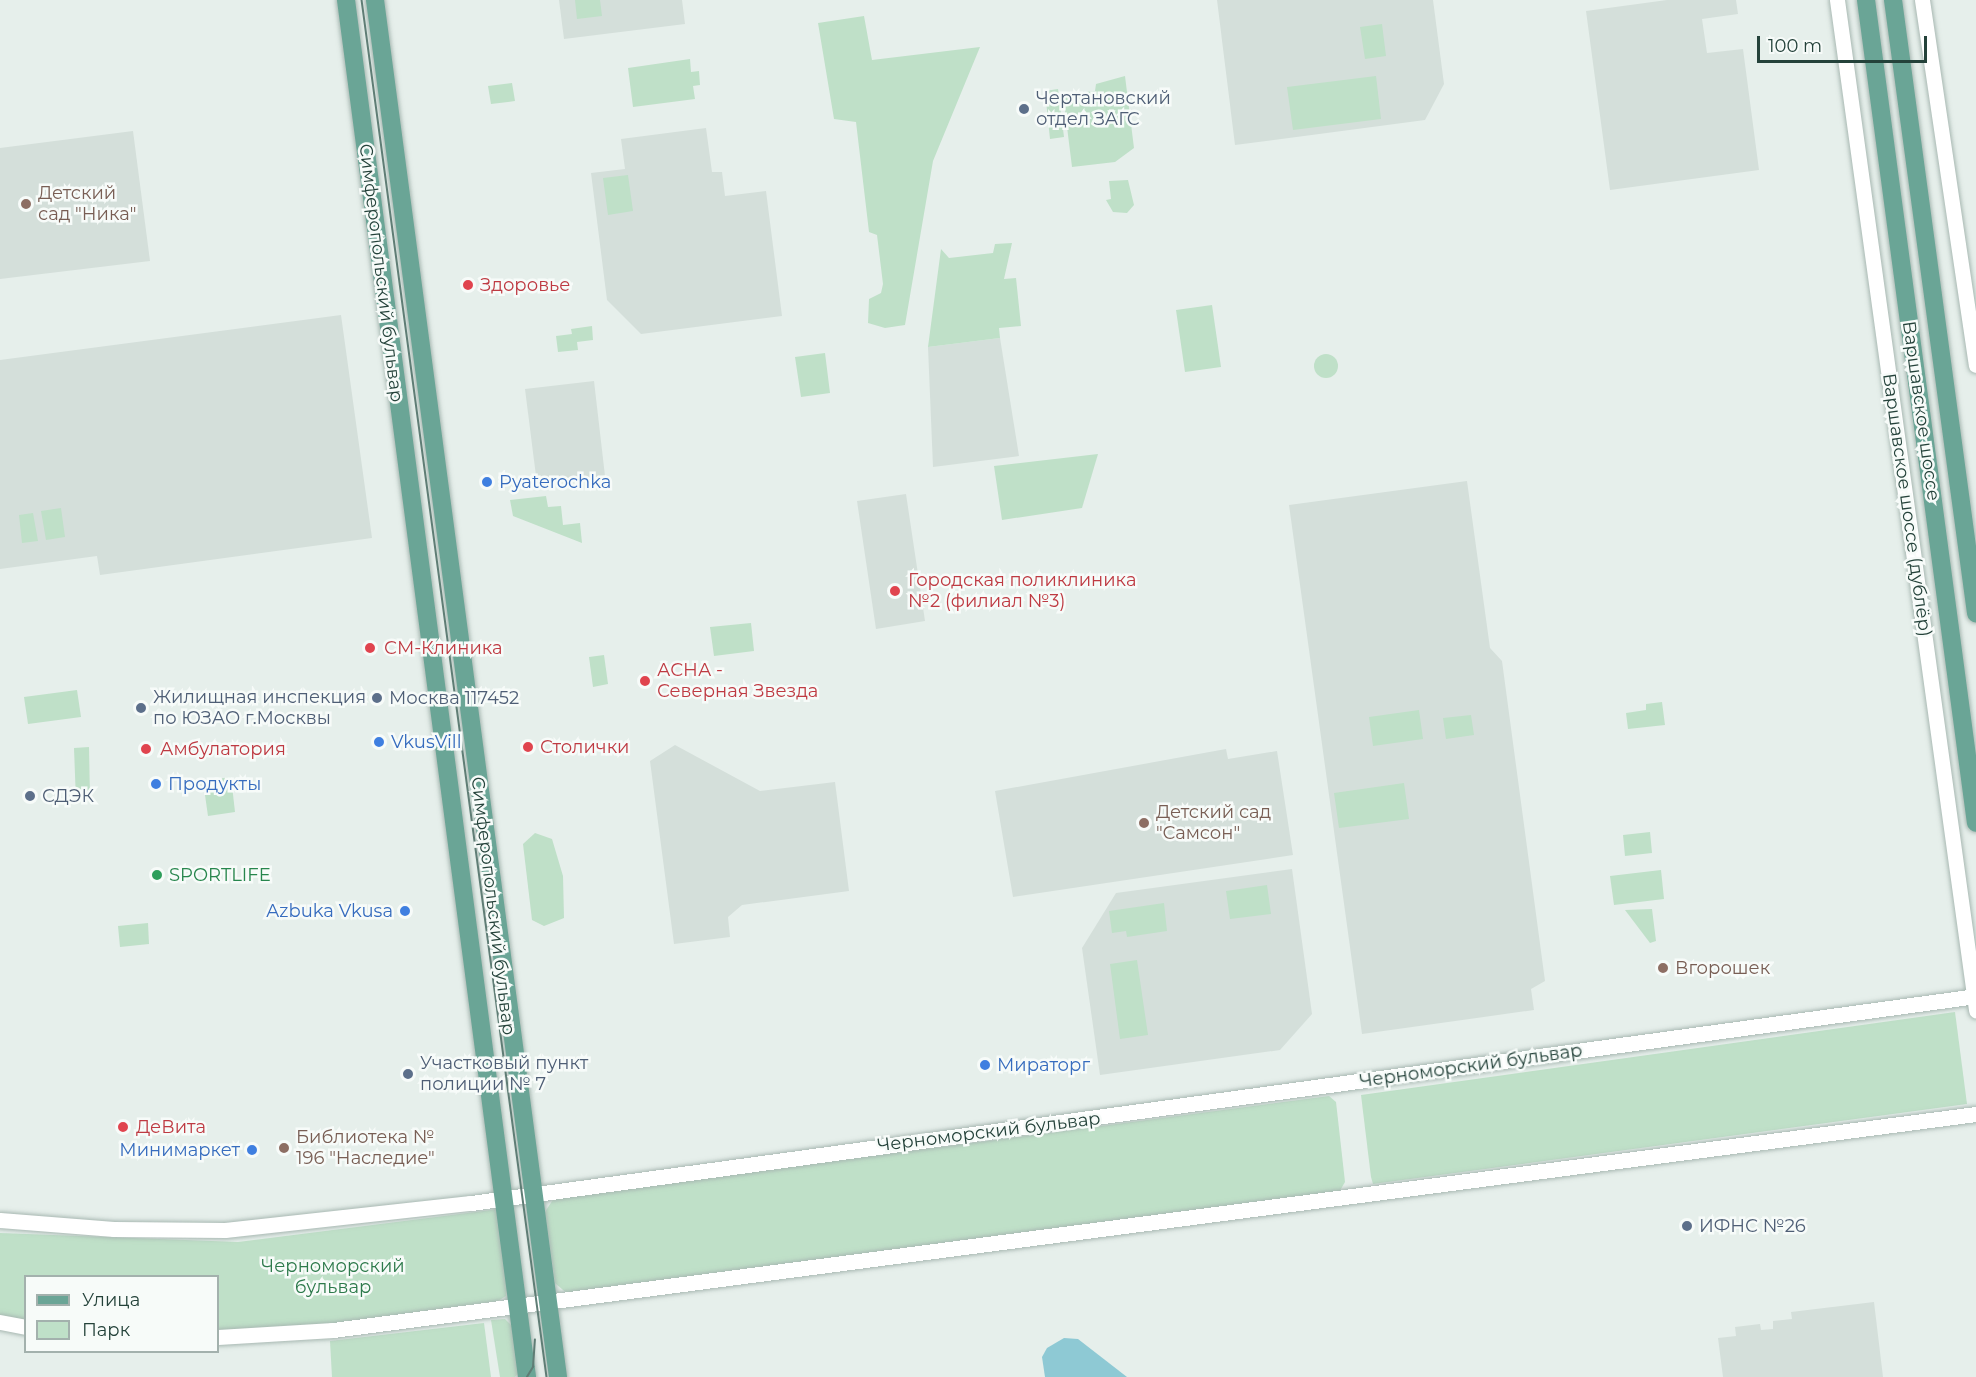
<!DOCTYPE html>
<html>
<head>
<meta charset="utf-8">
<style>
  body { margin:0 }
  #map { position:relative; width:1976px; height:1377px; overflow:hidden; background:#e6efeb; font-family:Montserrat,sans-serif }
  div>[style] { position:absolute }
  .built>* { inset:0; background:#d4dfda }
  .green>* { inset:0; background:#bfe0c8 }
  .round { border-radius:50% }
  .water>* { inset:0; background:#8ec9d4 }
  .roads { filter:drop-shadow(0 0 2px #a8b8b2) drop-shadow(0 0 2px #a8b8b2) }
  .minor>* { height:15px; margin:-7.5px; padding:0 7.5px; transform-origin:7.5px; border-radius:7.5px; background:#fff }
  .major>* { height:18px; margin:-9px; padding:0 9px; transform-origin:9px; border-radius:9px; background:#6aa596 }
  .tram>* { height:1.5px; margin:-0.75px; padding:0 0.75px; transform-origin:0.75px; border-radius:0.75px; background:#5f7d75 }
  .dots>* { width:16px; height:16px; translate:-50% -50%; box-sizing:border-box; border:3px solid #f7fbf9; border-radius:50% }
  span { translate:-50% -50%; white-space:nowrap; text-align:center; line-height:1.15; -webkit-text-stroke:5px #f7fbf9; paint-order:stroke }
  .service-label { font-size:18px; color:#4e5e75 }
  .left { translate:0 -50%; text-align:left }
  .education-label { font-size:18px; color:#785e54 }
  .street-label { font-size:18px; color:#24423a }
  .health-label { font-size:18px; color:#be3a42 }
  .shop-label { font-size:18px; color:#366cbe }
  .right { translate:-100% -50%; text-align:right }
  .leisure-label { font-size:18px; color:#27864d }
  .park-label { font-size:18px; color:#2d7a4b }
  .legend { position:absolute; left:24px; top:1275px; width:195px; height:78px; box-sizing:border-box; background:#f7fbf9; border:2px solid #a3b1ad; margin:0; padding:8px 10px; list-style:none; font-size:18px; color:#24423a }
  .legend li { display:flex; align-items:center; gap:12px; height:30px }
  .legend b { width:30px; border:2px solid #a3b1ad }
  .scale { position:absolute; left:1757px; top:36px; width:170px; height:27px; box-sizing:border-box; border:3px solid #24423a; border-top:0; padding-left:8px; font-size:18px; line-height:21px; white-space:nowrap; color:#24423a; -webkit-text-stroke:4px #f7fbf9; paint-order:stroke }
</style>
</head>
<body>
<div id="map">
  <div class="built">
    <i style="clip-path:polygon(559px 0,682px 0,685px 24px,564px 39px)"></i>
    <i style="clip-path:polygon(1217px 0,1433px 0,1444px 84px,1425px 120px,1235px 145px)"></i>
    <i style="clip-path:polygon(1667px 0,1736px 0,1738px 14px,1702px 19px,1707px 53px,1743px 49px,1759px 170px,1610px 190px,1586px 11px)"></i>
    <i style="clip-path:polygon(706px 128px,712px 172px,722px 172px,725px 196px,766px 191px,782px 316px,641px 334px,607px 300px,591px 173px,625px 169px,621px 139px)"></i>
    <i style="clip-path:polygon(133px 131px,150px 261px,0 279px,0 148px)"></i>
    <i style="clip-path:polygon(341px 315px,372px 538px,100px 575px,97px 556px,0 569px,0 360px)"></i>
    <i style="clip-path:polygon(1000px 338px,1019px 456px,933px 467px,928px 347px)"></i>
    <i style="clip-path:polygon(594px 381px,605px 476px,537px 484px,525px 389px)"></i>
    <i style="clip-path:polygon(1467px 481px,1490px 648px,1502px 661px,1545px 981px,1531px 989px,1534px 1010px,1362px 1034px,1289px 505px)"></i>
    <i style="clip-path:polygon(906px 494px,925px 621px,876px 629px,857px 501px)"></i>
    <i style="clip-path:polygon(675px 745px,760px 791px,835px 782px,849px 891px,742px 905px,728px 917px,730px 937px,674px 944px,650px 761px)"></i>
    <i style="clip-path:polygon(1226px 749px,1228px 759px,1277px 751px,1293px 855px,1013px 897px,995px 791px)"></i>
    <i style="clip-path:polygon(1292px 869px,1312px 1014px,1280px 1050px,1100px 1075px,1082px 948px,1116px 893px)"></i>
    <i style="clip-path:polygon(1874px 1302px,1883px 1377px,1723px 1377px,1718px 1338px,1736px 1336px,1735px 1327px,1760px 1324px,1761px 1330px,1773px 1329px,1773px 1321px,1792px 1319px,1791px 1312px)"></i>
  </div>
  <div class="green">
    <i style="clip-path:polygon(575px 0,600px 0,602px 16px,577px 19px)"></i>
    <i style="clip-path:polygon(864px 16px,872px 60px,980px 47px,933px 161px,905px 325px,885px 328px,868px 323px,869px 299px,881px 293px,883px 284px,877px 235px,869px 232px,856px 122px,834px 119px,818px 23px)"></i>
    <i style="clip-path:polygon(1382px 24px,1386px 56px,1365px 59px,1360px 27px)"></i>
    <i style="clip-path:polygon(690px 59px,691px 72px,699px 71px,700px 85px,693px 86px,695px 99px,633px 107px,628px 68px)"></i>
    <i style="clip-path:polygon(1125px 76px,1134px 148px,1115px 162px,1072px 167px,1063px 95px,1095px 91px,1096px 84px)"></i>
    <i style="clip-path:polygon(1376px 76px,1381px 119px,1293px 130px,1287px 87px)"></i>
    <i style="clip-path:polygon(512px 83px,515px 101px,491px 104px,488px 86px)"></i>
    <i style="clip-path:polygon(1058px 89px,1064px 137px,1050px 139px,1045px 91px)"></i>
    <i style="clip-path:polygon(628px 175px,633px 211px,608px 215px,603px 178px)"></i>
    <i style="clip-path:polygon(1128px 180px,1134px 205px,1127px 213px,1113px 212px,1106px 200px,1111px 199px,1109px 181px)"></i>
    <i style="clip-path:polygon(1012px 243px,1004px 279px,1016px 278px,1021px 326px,999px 328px,1000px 338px,928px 347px,941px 249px,949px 258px,993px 253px,995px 244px)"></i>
    <i style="clip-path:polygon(1212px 305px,1221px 367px,1185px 372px,1176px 310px)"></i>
    <i style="clip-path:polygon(592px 326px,593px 340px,577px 342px,578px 350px,558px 352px,556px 336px,572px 334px,571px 329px)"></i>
    <i style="clip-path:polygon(825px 353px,830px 393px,801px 397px,795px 357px)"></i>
    <i class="round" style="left:1314px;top:354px;width:24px;height:24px"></i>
    <i style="clip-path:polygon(1098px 454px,1082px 508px,1002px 520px,994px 466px)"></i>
    <i style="clip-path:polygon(546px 496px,548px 507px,561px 506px,563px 525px,580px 523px,582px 543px,513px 516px,510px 500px)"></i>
    <i style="clip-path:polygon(61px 508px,65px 537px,46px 540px,41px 511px)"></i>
    <i style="clip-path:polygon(33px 513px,38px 541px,22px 543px,19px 515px)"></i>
    <i style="clip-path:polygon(751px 623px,754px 651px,714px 656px,710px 627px)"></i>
    <i style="clip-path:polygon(604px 655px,608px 684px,593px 687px,589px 657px)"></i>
    <i style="clip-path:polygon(77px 690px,81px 717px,28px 724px,24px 697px)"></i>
    <i style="clip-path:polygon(1662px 702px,1665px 725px,1628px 729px,1626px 713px,1646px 710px,1646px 704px)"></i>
    <i style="clip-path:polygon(1419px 710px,1423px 739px,1373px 746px,1369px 717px)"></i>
    <i style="clip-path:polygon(1471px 715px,1474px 735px,1446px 739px,1443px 718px)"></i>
    <i style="clip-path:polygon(89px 747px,90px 798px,76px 801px,74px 748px)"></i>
    <i style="clip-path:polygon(231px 777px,235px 812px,208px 816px,203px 781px)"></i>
    <i style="clip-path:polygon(1404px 783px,1409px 819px,1339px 828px,1334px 793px)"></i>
    <i style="clip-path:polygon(1650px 832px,1652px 853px,1625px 856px,1623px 835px)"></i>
    <i style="clip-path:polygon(535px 833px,552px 839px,563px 876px,564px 918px,544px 926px,532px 920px,523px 844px)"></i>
    <i style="clip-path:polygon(1661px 870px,1664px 899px,1614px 905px,1610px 876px)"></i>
    <i style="clip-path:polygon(1267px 885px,1271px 914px,1230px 919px,1226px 891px)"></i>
    <i style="clip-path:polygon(1164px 903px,1167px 931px,1127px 937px,1126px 931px,1112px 933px,1109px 911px)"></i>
    <i style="clip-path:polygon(1652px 909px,1656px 941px,1650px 943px,1625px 910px)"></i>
    <i style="clip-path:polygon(148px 923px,149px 944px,120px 947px,118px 926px)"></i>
    <i style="clip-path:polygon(1137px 960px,1148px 1035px,1120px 1039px,1110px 964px)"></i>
    <i style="clip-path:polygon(1955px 1012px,1967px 1104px,1373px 1184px,1371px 1177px,1361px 1095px)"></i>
    <i style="clip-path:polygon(1329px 1096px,1336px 1102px,1345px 1182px,1338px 1194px,570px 1296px,555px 1283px,545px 1212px,554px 1198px)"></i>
    <i style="clip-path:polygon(499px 1209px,508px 1284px,506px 1296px,498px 1301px,332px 1324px,218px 1331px,218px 1276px,26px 1276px,25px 1321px,0 1316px,0 1233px,238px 1242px)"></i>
    <i style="clip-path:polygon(505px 1319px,513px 1327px,519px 1372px,515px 1377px,500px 1377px,491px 1320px)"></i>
    <i style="clip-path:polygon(484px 1323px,491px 1377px,332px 1377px,330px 1341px)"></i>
  </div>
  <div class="water">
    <i style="clip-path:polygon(1064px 1338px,1078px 1339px,1127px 1377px,1045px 1377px,1042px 1357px,1047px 1348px)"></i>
  </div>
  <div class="roads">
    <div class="minor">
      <i style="left:1837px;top:0;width:1020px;rotate:82.16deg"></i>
      <i style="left:1922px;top:0;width:369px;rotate:81.6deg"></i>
      <i style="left:0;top:1220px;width:114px;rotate:4.5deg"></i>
      <i style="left:114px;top:1229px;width:111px;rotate:0.5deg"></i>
      <i style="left:225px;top:1230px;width:247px;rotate:-6.3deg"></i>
      <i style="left:471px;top:1203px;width:1519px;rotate:-7.83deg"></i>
      <i style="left:0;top:1322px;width:26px;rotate:11deg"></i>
      <i style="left:218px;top:1337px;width:115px;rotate:-3.5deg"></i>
      <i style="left:333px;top:1330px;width:1657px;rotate:-7.49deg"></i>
    </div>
    <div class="major">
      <i style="left:346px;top:0;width:1389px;rotate:82.51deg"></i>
      <i style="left:375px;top:0;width:1389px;rotate:82.43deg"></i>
      <i style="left:1866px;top:0;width:830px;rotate:82.39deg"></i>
      <i style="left:1893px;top:0;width:619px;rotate:82.29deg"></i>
    </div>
  </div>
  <div class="tram">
    <i style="left:362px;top:0;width:1389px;rotate:82.35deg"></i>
    <i style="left:527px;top:1377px;width:12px;rotate:-59deg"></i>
    <i style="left:533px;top:1367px;width:27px;rotate:-86deg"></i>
  </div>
  <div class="dots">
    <i style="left:1024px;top:109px;background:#5c6f8a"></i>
    <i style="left:26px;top:204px;background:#8d6e63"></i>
    <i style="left:468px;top:285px;background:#e0444e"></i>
    <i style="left:487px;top:482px;background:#3f7fe0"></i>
    <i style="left:895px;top:591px;background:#e0444e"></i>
    <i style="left:370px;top:648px;background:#e0444e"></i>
    <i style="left:645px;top:681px;background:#e0444e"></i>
    <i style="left:377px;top:698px;background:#5c6f8a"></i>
    <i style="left:141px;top:708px;background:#5c6f8a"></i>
    <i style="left:379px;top:742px;background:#3f7fe0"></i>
    <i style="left:528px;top:747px;background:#e0444e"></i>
    <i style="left:146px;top:749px;background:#e0444e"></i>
    <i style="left:156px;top:784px;background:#3f7fe0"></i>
    <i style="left:30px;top:796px;background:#5c6f8a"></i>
    <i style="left:1144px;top:823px;background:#8d6e63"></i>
    <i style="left:157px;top:875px;background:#2e9e5b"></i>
    <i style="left:405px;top:911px;background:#3f7fe0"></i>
    <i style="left:1663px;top:968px;background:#8d6e63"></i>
    <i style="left:985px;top:1065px;background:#3f7fe0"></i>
    <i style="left:408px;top:1074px;background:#5c6f8a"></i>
    <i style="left:123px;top:1127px;background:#e0444e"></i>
    <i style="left:284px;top:1148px;background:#8d6e63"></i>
    <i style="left:252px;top:1150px;background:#3f7fe0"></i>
    <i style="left:1687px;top:1226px;background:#5c6f8a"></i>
  </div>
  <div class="service-label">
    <span class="left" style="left:1036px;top:109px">Чертановский<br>отдел ЗАГС</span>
    <span class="left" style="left:153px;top:708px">Жилищная инспекция<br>по ЮЗАО г.Москвы</span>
    <span class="left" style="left:389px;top:698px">Москва 117452</span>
    <span class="left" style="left:42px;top:796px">СДЭК</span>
    <span class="left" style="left:420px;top:1074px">Участковый пункт<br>полиции № 7</span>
    <span class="left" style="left:1699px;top:1226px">ИФНС №26</span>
  </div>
  <div class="education-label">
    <span class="left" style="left:38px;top:204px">Детский<br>сад "Ника"</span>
    <span class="left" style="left:1156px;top:823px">Детский сад<br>"Самсон"</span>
    <span class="left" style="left:1675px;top:968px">Вгорошек</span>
    <span class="left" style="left:296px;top:1148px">Библиотека №<br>196 "Наследие"</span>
  </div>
  <div class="street-label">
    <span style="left:381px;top:273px;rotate:83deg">Симферопольский бульвар</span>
    <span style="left:1921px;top:411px;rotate:82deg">Варшавское шоссе</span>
    <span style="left:1907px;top:505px;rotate:82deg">Варшавское шоссе (дублёр)</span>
    <span style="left:493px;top:906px;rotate:83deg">Симферопольский бульвар</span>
    <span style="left:1471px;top:1066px;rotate:-8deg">Черноморский бульвар</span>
    <span style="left:989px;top:1132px;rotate:-7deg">Черноморский бульвар</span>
  </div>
  <div class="health-label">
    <span class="left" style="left:480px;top:285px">Здоровье</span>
    <span class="left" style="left:908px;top:591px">Городская поликлиника<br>№2 (филиал №3)</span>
    <span class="left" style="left:384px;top:648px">СМ-Клиника</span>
    <span class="left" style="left:657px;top:681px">АСНА -<br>Северная Звезда</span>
    <span class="left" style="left:540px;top:747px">Столички</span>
    <span class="left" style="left:160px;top:749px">Амбулатория</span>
    <span class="left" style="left:136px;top:1127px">ДеВита</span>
  </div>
  <div class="shop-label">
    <span class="left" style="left:499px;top:482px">Pyaterochka</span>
    <span class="left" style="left:391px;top:742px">VkusVill</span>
    <span class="left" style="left:168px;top:784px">Продукты</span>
    <span class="right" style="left:393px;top:911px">Azbuka Vkusa</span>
    <span class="left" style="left:997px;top:1065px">Мираторг</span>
    <span class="right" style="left:240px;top:1150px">Минимаркет</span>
  </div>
  <div class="leisure-label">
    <span class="left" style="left:169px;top:875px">SPORTLIFE</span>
  </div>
  <div class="park-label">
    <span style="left:333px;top:1277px">Черноморский<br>бульвар</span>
  </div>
  <ul class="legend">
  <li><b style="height:8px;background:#6aa596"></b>Улица</li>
  <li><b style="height:16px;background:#bfe0c8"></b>Парк</li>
  </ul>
  <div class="scale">100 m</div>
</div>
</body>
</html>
